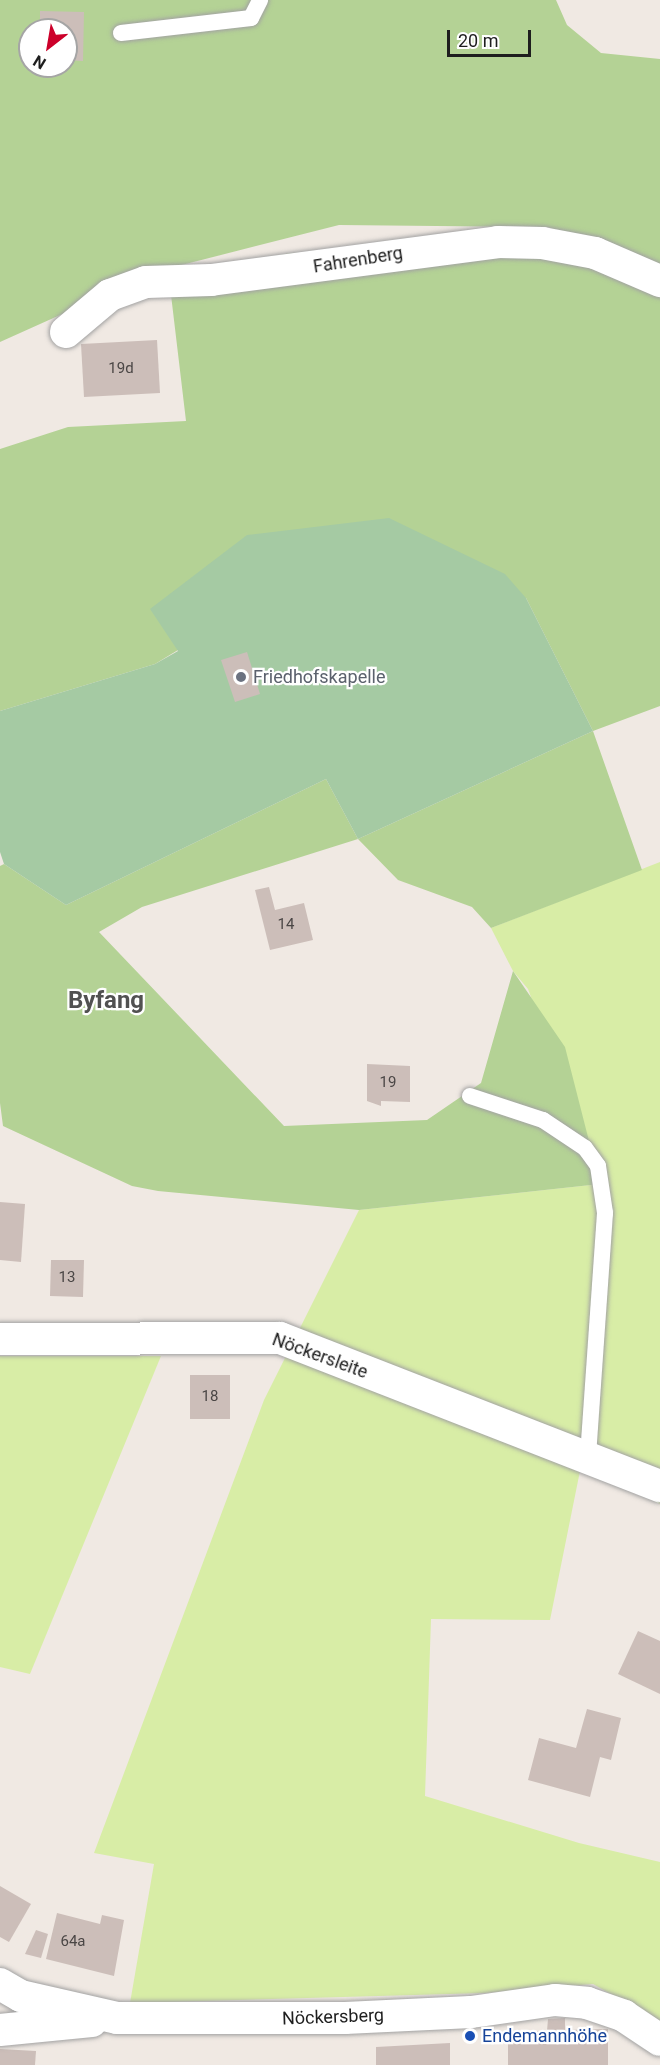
<!DOCTYPE html>
<html>
<head>
<meta charset="utf-8">
<style>
  body { margin:0 }
  #map { position:relative; width:660px; height:2065px; overflow:hidden; background:#f0e9e3; font-family:Roboto,sans-serif }
  div>[style] { position:absolute }
  .grass>* { inset:0; background:#d8eda6 }
  .forest>* { inset:0; background:#b4d295 }
  .cemetery>* { inset:0; background:#a5caa3 }
  .building>* { inset:0; background:#ccbeb9 }
  .roads { filter:drop-shadow(0 0 2px #a2a2a2) drop-shadow(0 0 2px #a2a2a2) }
  .service>* { height:16px; margin:-8px; padding:0 8px; transform-origin:8px; border-radius:8px; background:#fff }
  .minor>* { height:32px; margin:-16px; padding:0 16px; transform-origin:16px; border-radius:16px; background:#fff }
  .dots>* { width:16px; height:16px; translate:-50% -50%; box-sizing:border-box; border:3px solid #fff; border-radius:50% }
  span { translate:-50% -50%; white-space:nowrap; text-align:center; line-height:1.15; -webkit-text-stroke:4.5px #fff; paint-order:stroke }
  .number-label { font-size:15px; color:#4a4645 }
  .number-label span { -webkit-text-stroke-width:0 }
  .street-label { font-size:18px; color:#1e1e1e }
  .worship-label { font-size:18px; color:#5b616d }
  .left { translate:0 -50%; text-align:left }
  .transit-label { font-size:18px; color:#164399 }
  .district-label { font-size:24px; color:#515151; font-weight:700 }
  .north { position:absolute; left:18px; top:18px; width:60px; height:60px; box-sizing:border-box; background:#fff; border:2px solid #a5a5a5; border-radius:50%; rotate:211deg; font-size:16px; font-weight:700; line-height:24px; text-align:center; color:#1e1e1e }
  .north::after { content:''; display:block; margin:auto; width:21px; height:27px; background:#cc002a; clip-path:polygon(50% 0,100% 100%,50% 72%,0 100%) }
  .scale { position:absolute; left:447px; top:30px; width:84px; height:27px; box-sizing:border-box; border:3px solid #1e1e1e; border-top:0; padding-left:8px; font-size:18px; line-height:21px; white-space:nowrap; color:#1e1e1e; -webkit-text-stroke:4px #fff; paint-order:stroke }
</style>
</head>
<body>
<div id="map">
  <div class="grass">
    <i style="clip-path:polygon(660px 862px,660px 1504px,581px 1466px,550px 1620px,431px 1619px,425px 1796px,579px 1843px,660px 1862px,660px 2022px,593px 1984px,485px 1993px,130px 2003px,154px 1864px,94px 1853px,264px 1400px,359px 1210px,600px 1184px,528px 989px,513px 971px,491px 928px)"></i>
    <i style="clip-path:polygon(0 1356px,161px 1356px,30px 1674px,0 1667px)"></i>
  </div>
  <div class="forest">
    <i style="clip-path:polygon(evenodd,0 0,556px 0,567px 25px,601px 53px,660px 59px,660px 277px,548px 227px,339px 225px,158px 271px,0 342px,0 0,30px 30px,66px 30px,66px 66px,30px 66px,30px 30px)"></i>
    <i style="clip-path:polygon(553px 245px,660px 286px,660px 706px,593px 731px,642px 870px,491px 928px,472px 907px,398px 880px,358px 839px,142px 907px,99px 932px,284px 1126px,427px 1120px,481px 1083px,513px 971px,565px 1047px,600px 1184px,359px 1210px,158px 1191px,132px 1186px,3px 1126px,0 1103px,0 866px,4px 864px,66px 905px,326px 779px,358px 839px,593px 731px,526px 598px,178px 650px,155px 664px,0 711px,0 449px,68px 427px,186px 421px,169px 278px,290px 253px)"></i>
  </div>
  <div class="cemetery">
    <i style="clip-path:polygon(389px 518px,505px 574px,526px 598px,593px 731px,358px 839px,326px 779px,66px 905px,4px 864px,0 852px,0 711px,155px 664px,178px 651px,150px 609px,247px 535px)"></i>
  </div>
  <div class="building">
    <i style="clip-path:polygon(40px 11px,84px 12px,83px 61px,66px 60px,66px 30px,40px 30px)"></i>
    <i style="clip-path:polygon(157px 340px,160px 393px,84px 397px,81px 344px)"></i>
    <i style="clip-path:polygon(247px 652px,260px 694px,235px 702px,221px 660px)"></i>
    <i style="clip-path:polygon(269px 887px,275px 910px,304px 903px,313px 940px,270px 950px,255px 890px)"></i>
    <i style="clip-path:polygon(367px 1064px,410px 1066px,410px 1102px,381px 1101px,381px 1106px,367px 1101px)"></i>
    <i style="clip-path:polygon(0 1202px,25px 1204px,21px 1262px,0 1260px)"></i>
    <i style="clip-path:polygon(51px 1260px,84px 1260px,83px 1297px,50px 1296px)"></i>
    <i style="clip-path:polygon(190px 1375px,230px 1375px,230px 1419px,190px 1419px)"></i>
    <i style="clip-path:polygon(638px 1631px,660px 1641px,660px 1694px,618px 1674px)"></i>
    <i style="clip-path:polygon(587px 1709px,621px 1718px,611px 1760px,600px 1757px,590px 1797px,528px 1780px,539px 1738px,576px 1748px)"></i>
    <i style="clip-path:polygon(0 1886px,31px 1904px,9px 1942px,0 1937px)"></i>
    <i style="clip-path:polygon(57px 1913px,100px 1924px,102px 1915px,124px 1920px,114px 1976px,46px 1959px)"></i>
    <i style="clip-path:polygon(36px 1930px,48px 1934px,41px 1958px,25px 1954px)"></i>
    <i style="clip-path:polygon(565px 2018px,565px 2030px,608px 2029px,608px 2065px,508px 2065px,508px 2032px,547px 2031px,548px 2019px)"></i>
    <i style="clip-path:polygon(450px 2043px,450px 2065px,376px 2065px,376px 2047px)"></i>
    <i style="clip-path:polygon(0 2049px,36px 2051px,35px 2065px,0 2065px)"></i>
  </div>
  <div class="roads">
    <div class="service">
      <i style="left:121px;top:33px;width:131px;rotate:-6.6deg"></i>
      <i style="left:251px;top:18px;width:20px;rotate:-63deg"></i>
      <i style="left:470px;top:1096px;width:77px;rotate:18.2deg"></i>
      <i style="left:543px;top:1120px;width:50px;rotate:33.7deg"></i>
      <i style="left:585px;top:1148px;width:22px;rotate:54deg"></i>
      <i style="left:598px;top:1166px;width:48px;rotate:81.5deg"></i>
      <i style="left:605px;top:1213px;width:247px;rotate:94deg"></i>
    </div>
    <div class="minor">
      <i style="left:66px;top:332px;width:57px;rotate:-40.1deg"></i>
      <i style="left:110px;top:295px;width:38px;rotate:-20deg"></i>
      <i style="left:146px;top:282px;width:65px;rotate:-1.8deg"></i>
      <i style="left:211px;top:280px;width:290px;rotate:-7.5deg"></i>
      <i style="left:498px;top:242px;width:44px;rotate:1.3deg"></i>
      <i style="left:542px;top:243px;width:54px;rotate:10.7deg"></i>
      <i style="left:595px;top:253px;width:71px;rotate:23.3deg"></i>
      <i style="left:0;top:1339px;width:280px;rotate:-0.2deg"></i>
      <i style="left:280px;top:1338px;width:408px;rotate:21.3deg"></i>
      <i style="left:0;top:1984px;width:24px;rotate:30deg"></i>
      <i style="left:21px;top:1996px;width:98px;rotate:12.9deg"></i>
      <i style="left:117px;top:2018px;width:228px"></i>
      <i style="left:345px;top:2018px;width:126px;rotate:-2.7deg"></i>
      <i style="left:471px;top:2012px;width:85px;rotate:-8.1deg"></i>
      <i style="left:555px;top:2000px;width:32px;rotate:5deg"></i>
      <i style="left:587px;top:2003px;width:39px;rotate:19deg"></i>
      <i style="left:624px;top:2016px;width:43px;rotate:33.7deg"></i>
      <i style="left:0;top:2030px;width:92px;rotate:-5.6deg"></i>
    </div>
  </div>
  <div class="dots">
    <i style="left:241px;top:677px;background:#6b7280"></i>
    <i style="left:470px;top:2036px;background:#1a4fb4"></i>
  </div>
  <div class="number-label">
    <span style="left:121px;top:369px">19d</span>
    <span style="left:286px;top:925px">14</span>
    <span style="left:388px;top:1083px">19</span>
    <span style="left:67px;top:1278px">13</span>
    <span style="left:210px;top:1397px">18</span>
    <span style="left:73px;top:1942px">64a</span>
  </div>
  <div class="street-label">
    <span style="left:358px;top:260px;rotate:-9deg">Fahrenberg</span>
    <span style="left:320px;top:1356px;rotate:20deg">Nöckersleite</span>
    <span style="left:333px;top:2017px;rotate:-2deg">Nöckersberg</span>
  </div>
  <div class="worship-label">
    <span class="left" style="left:253px;top:677px">Friedhofskapelle</span>
  </div>
  <div class="transit-label">
    <span class="left" style="left:482px;top:2036px">Endemannhöhe</span>
  </div>
  <div class="district-label">
    <span style="left:106px;top:1001px">Byfang</span>
  </div>
  <div class="north">N</div>
  <div class="scale">20 m</div>
</div>
</body>
</html>
